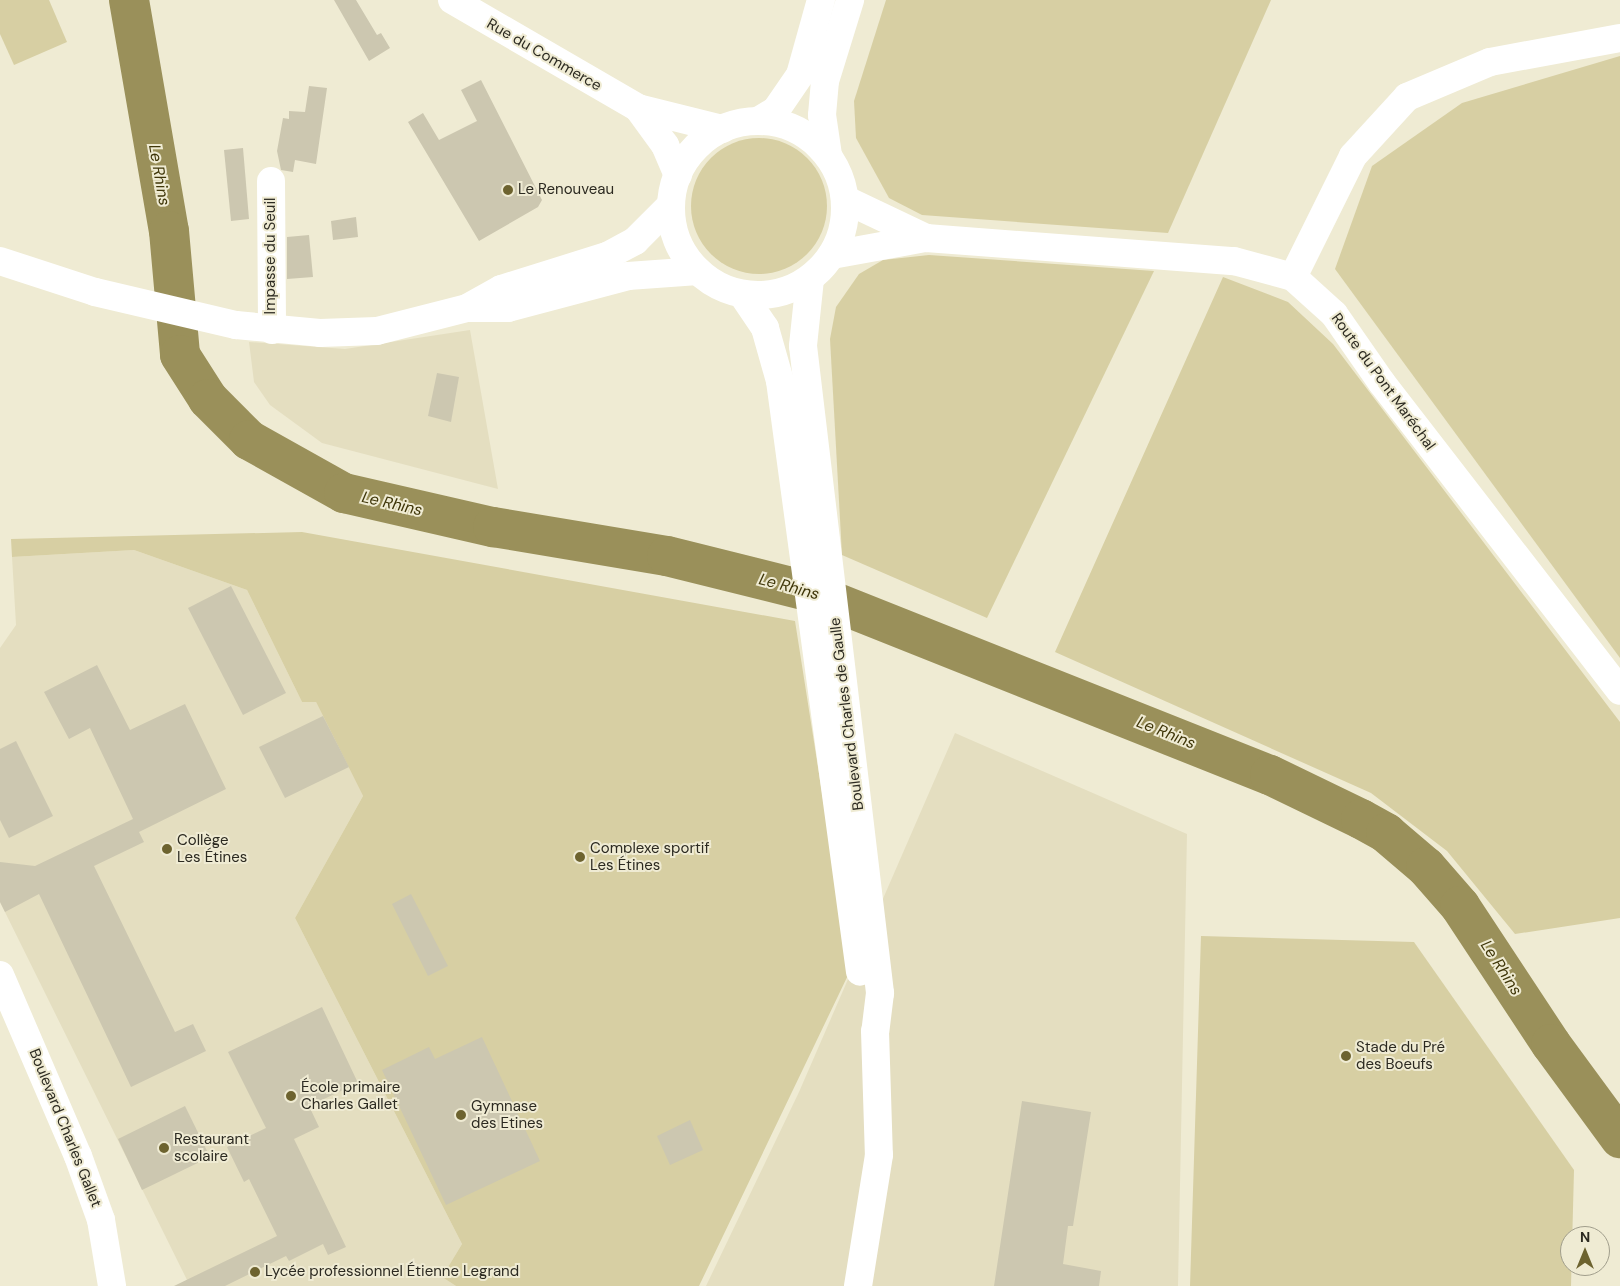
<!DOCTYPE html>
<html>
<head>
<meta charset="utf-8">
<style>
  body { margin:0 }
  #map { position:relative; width:1620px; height:1286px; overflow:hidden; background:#efebd3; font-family:"DM Sans",sans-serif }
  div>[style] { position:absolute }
  .built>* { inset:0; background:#e4dec0 }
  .green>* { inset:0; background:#d7cfa3 }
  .round { border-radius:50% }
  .river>* { height:40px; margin:-20px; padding:0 20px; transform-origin:20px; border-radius:20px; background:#9a905a }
  .building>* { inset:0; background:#ccc7b0 }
  .minor>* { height:28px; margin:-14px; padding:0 14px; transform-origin:14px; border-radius:14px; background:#fff }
  .major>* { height:28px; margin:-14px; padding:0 14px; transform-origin:14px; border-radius:14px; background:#fff }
  .major>.ring { margin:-14px; padding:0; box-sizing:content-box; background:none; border:28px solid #fff; border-radius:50% }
  .dots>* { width:14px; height:14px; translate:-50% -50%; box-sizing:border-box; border:2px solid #efebd3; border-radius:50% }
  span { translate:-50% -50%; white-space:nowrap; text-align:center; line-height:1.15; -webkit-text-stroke:4px #efebd3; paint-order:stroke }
  .street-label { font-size:15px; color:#2c2a21 }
  .poi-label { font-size:15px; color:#2c2a21 }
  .left { translate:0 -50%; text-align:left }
  .water-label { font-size:16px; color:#3f3609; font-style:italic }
  .north { position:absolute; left:1560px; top:1226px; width:50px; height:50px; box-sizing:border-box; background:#efebd3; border:1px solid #a19e8c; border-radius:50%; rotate:0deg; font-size:14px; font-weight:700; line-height:20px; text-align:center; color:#2c2a21 }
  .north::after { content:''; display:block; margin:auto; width:18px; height:22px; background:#6d632f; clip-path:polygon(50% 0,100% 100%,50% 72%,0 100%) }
</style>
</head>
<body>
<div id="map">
  <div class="built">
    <i style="clip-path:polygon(470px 330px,498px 489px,322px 443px,270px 405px,254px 382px,249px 342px,345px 349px)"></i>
    <i style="clip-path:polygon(134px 550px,247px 590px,302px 702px,316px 702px,363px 796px,295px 918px,462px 1244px,442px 1277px,456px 1286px,190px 1286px,0 902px,0 648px,16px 625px,12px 557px)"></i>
    <i style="clip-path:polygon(955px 733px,1187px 834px,1178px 1286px,706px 1286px,799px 1092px)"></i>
  </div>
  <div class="green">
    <i style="clip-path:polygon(0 0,49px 0,67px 42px,14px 65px,0 34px)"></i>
    <i style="clip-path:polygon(886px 0,1271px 0,1168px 233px,922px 215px,889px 198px,856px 138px,854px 101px)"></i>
    <i style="clip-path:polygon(1620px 56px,1620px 658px,1335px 269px,1372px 166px,1462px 103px)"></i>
    <i class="round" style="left:691px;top:138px;width:136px;height:136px"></i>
    <i style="clip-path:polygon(929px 255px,1154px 271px,987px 618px,842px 555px,830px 339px,836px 307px,859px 274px,883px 260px)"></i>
    <i style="clip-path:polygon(1223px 277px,1288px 302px,1333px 344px,1620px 722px,1620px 918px,1515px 934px,1447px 851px,1371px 793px,1055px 652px)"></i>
    <i style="clip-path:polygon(302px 532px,795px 621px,850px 971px,699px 1286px,456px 1286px,442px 1277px,462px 1244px,295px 918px,363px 796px,316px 702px,302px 702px,247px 590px,134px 550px,12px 557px,11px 539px)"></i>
    <i style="clip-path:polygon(1201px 936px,1414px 942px,1574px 1170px,1571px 1286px,1190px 1286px)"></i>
  </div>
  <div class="river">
    <i style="left:129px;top:0;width:234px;rotate:80.2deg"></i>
    <i style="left:169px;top:231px;width:124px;rotate:84.9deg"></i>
    <i style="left:180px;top:355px;width:52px;rotate:57.5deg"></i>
    <i style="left:208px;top:399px;width:58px;rotate:45deg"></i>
    <i style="left:249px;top:440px;width:109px;rotate:29.2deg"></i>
    <i style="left:344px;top:493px;width:153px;rotate:12.9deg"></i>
    <i style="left:493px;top:527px;width:176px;rotate:9.5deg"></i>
    <i style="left:667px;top:556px;width:144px;rotate:14deg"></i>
    <i style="left:807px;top:591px;width:498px;rotate:21.7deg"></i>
    <i style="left:1270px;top:775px;width:101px;rotate:25.8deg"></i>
    <i style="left:1361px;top:819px;width:29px;rotate:29deg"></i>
    <i style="left:1386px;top:833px;width:52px;rotate:40.4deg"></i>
    <i style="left:1426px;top:867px;width:52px;rotate:48.9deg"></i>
    <i style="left:1460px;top:906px;width:165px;rotate:56.6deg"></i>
    <i style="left:1551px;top:1044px;width:117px;rotate:53.7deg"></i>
  </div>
  <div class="building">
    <i style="clip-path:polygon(334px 0,356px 0,377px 35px,381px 33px,390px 48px,369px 61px)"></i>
    <i style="clip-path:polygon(481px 80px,542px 200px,538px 207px,479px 241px,408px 122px,423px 113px,439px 140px,477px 121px,461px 90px)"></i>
    <i style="clip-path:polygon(309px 86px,327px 88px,316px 164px,295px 160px,293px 172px,281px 170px,277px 151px,283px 118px,289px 119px,289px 111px,305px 112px)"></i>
    <i style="clip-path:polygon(243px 148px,249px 219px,231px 221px,224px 150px)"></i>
    <i style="clip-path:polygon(356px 217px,358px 237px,333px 240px,331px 221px)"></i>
    <i style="clip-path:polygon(309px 235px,313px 277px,287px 279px,287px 237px)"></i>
    <i style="clip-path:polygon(437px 373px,459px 377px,451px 422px,428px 416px)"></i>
    <i style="clip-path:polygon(231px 586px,286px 693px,243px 715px,188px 608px)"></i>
    <i style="clip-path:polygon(97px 665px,130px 730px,185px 704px,226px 789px,139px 832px,144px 842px,94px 866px,175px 1032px,193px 1024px,206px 1051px,131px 1087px,39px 894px,5px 912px,0 902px,0 862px,35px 866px,133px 819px,90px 728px,69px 739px,44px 692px)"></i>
    <i style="clip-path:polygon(323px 716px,349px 767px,285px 798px,259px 747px)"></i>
    <i style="clip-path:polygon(16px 741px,53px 816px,9px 838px,0 820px,0 749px)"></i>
    <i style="clip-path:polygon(411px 894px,448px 966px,428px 976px,392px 904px)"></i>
    <i style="clip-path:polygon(322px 1007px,358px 1083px,309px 1106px,319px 1127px,294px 1139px,346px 1247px,328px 1255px,323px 1244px,289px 1261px,286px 1256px,225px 1286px,174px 1286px,277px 1236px,249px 1179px,244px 1182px,227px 1147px,266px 1128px,228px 1052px)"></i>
    <i style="clip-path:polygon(482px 1037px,540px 1161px,446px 1205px,382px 1070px,429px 1047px,435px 1059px)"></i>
    <i style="clip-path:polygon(1022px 1101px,1091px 1112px,1073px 1226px,1068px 1226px,1063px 1264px,1101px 1271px,1099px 1286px,994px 1286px)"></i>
    <i style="clip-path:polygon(185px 1106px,210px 1157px,142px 1190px,118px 1139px)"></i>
    <i style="clip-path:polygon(690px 1120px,703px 1150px,670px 1165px,657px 1136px)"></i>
  </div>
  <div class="minor">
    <i style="left:452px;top:0;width:215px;rotate:30.1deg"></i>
    <i style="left:638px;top:108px;width:46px;rotate:53.9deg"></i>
    <i style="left:665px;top:145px;width:33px;rotate:67deg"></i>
    <i style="left:638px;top:108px;width:87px;rotate:14deg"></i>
    <i style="left:271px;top:181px;width:149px;rotate:89.6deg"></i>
    <i style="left:846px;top:200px;width:89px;rotate:25.4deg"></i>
    <i style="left:832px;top:255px;width:96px;rotate:-10.3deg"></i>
    <i style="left:926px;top:238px;width:309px;rotate:4.3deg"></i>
    <i style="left:1234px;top:261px;width:61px;rotate:15.2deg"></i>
    <i style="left:1293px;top:277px;width:55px;rotate:42.1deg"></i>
    <i style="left:1334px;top:314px;width:84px;rotate:55.2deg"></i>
    <i style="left:1382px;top:383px;width:389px;rotate:52.3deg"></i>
    <i style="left:1293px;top:277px;width:135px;rotate:-63.6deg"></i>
    <i style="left:1353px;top:156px;width:80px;rotate:-47.5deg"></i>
    <i style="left:1407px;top:97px;width:90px;rotate:-22.9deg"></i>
    <i style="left:1490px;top:62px;width:132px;rotate:-10.5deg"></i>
    <i style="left:810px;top:279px;width:67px;rotate:96deg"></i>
    <i style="left:803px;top:346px;width:652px;rotate:83.21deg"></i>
    <i style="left:880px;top:993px;width:38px;rotate:97deg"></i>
    <i style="left:875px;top:1031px;width:124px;rotate:88.2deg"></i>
    <i style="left:879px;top:1155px;width:133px;rotate:99.1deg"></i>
    <i style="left:742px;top:294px;width:41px;rotate:55.9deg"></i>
    <i style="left:765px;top:328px;width:55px;rotate:74.2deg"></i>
    <i style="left:780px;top:381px;width:596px;rotate:82.29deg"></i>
    <i style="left:0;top:975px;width:197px;rotate:66.7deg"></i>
    <i style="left:78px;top:1156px;width:68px;rotate:70.2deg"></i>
    <i style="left:101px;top:1220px;width:67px;rotate:80.5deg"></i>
  </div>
  <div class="major">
    <i style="left:758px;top:121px;width:21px;rotate:-31deg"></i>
    <i style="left:776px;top:110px;width:42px;rotate:-55.6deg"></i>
    <i style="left:800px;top:75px;width:78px;rotate:-74.4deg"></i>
    <i class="ring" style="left:671px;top:121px;width:146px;height:146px"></i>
    <i style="left:828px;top:155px;width:40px;rotate:-98.5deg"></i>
    <i style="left:822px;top:115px;width:34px;rotate:-85deg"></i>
    <i style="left:825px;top:81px;width:85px;rotate:-72.8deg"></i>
    <i style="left:0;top:261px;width:100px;rotate:18.1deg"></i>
    <i style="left:95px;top:292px;width:145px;rotate:13.2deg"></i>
    <i style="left:236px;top:325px;width:84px;rotate:5.4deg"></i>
    <i style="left:320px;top:333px;width:57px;rotate:-2deg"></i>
    <i style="left:377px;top:331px;width:93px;rotate:-14.3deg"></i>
    <i style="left:467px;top:308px;width:39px;rotate:-29deg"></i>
    <i style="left:501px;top:289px;width:111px;rotate:-17.3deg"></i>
    <i style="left:607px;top:256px;width:32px;rotate:-28deg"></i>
    <i style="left:635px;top:241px;width:51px;rotate:-45deg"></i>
    <i style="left:471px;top:308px;width:37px"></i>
    <i style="left:508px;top:308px;width:124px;rotate:-14.9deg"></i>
    <i style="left:628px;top:276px;width:70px;rotate:-4.1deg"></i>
  </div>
  <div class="dots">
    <i style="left:508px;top:190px;background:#6d632f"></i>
    <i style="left:167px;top:849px;background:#6d632f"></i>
    <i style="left:580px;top:857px;background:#6d632f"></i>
    <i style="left:1346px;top:1056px;background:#6d632f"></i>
    <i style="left:291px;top:1096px;background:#6d632f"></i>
    <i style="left:461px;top:1115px;background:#6d632f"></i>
    <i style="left:164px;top:1148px;background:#6d632f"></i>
    <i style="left:255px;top:1272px;background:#6d632f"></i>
  </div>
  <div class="street-label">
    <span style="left:544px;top:55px;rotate:30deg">Rue du Commerce</span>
    <span style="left:271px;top:256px;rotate:-90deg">Impasse du Seuil</span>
    <span style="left:1383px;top:382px;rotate:54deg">Route du Pont Maréchal</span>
    <span style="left:847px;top:714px;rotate:-97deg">Boulevard Charles de Gaulle</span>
    <span style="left:65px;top:1128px;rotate:68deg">Boulevard Charles Gallet</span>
  </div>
  <div class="poi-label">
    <span class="left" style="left:518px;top:190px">Le Renouveau</span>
    <span class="left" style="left:177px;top:849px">Collège<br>Les Étines</span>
    <span class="left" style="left:590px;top:857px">Complexe sportif<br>Les Étines</span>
    <span class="left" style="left:1356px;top:1056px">Stade du Pré<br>des Boeufs</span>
    <span class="left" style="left:301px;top:1096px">École primaire<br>Charles Gallet</span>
    <span class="left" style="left:471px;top:1115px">Gymnase<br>des Etines</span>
    <span class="left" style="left:174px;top:1148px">Restaurant<br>scolaire</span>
    <span class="left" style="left:265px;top:1272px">Lycée professionnel Étienne Legrand</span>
  </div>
  <div class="water-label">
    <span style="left:159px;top:175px;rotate:80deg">Le Rhins</span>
    <span style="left:392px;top:504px;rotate:13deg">Le Rhins</span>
    <span style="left:789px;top:587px;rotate:15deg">Le Rhins</span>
    <span style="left:1166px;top:733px;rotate:22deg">Le Rhins</span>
    <span style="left:1501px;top:968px;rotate:57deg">Le Rhins</span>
  </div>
  <div class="north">N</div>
</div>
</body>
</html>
